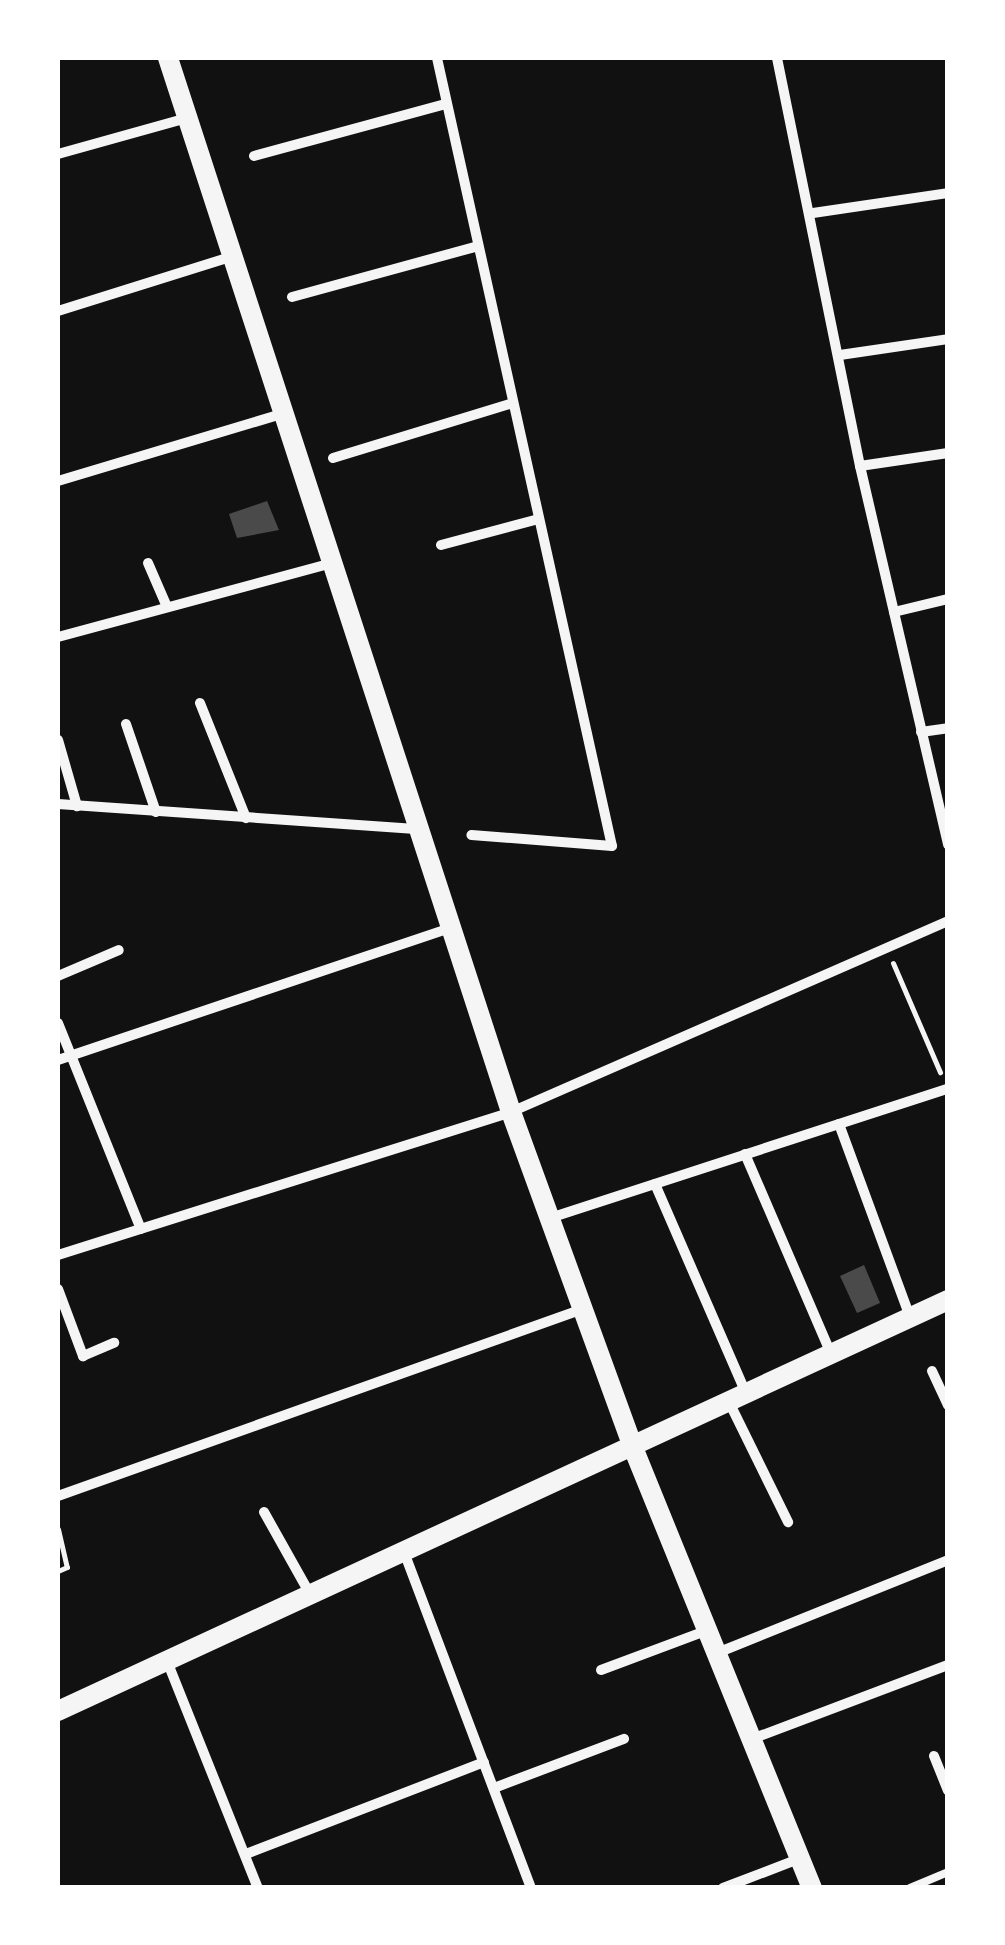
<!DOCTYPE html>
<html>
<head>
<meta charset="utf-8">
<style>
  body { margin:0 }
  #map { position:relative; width:1005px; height:1945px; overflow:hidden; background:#111; font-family:"Space Grotesk",sans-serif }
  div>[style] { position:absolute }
  .building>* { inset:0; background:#4a4a4a }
  .path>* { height:5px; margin:-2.5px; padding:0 2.5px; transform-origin:2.5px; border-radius:2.5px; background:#f5f5f5 }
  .service>* { height:8px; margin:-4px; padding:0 4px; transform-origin:4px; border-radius:4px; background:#f5f5f5 }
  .minor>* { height:10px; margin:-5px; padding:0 5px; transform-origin:5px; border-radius:5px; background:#f5f5f5 }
  .secondary>* { height:20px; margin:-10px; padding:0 10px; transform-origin:10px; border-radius:10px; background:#f5f5f5 }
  span { translate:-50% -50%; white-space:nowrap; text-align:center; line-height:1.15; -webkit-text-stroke:9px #fff; paint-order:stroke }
  .frame { position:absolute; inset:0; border:60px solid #fff; pointer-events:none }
</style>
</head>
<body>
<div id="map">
  <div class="building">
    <i style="clip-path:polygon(267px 501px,279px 530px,237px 538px,229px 514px)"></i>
    <i style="clip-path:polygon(864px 1265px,880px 1303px,857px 1313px,840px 1276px)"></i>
  </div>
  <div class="path">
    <i style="left:893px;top:963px;width:119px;rotate:66.7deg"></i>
    <i style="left:58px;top:1529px;width:39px;rotate:77deg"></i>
    <i style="left:67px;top:1567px;width:10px;rotate:156deg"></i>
  </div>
  <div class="service">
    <i style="left:910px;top:1888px;width:41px;rotate:-22.8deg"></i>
  </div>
  <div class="minor">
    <i style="left:437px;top:58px;width:807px;rotate:77.48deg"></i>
    <i style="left:612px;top:846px;width:141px;rotate:-175.5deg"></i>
    <i style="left:777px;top:58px;width:416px;rotate:78.5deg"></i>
    <i style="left:860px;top:466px;width:389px;rotate:76.9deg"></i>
    <i style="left:58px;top:154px;width:134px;rotate:-15.6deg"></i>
    <i style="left:254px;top:156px;width:199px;rotate:-15.2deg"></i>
    <i style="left:813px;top:213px;width:136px;rotate:-8.4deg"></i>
    <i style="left:292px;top:297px;width:193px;rotate:-15.3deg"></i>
    <i style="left:58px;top:311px;width:183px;rotate:-17.4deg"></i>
    <i style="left:840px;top:355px;width:109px;rotate:-8.4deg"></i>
    <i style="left:333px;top:458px;width:188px;rotate:-17deg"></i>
    <i style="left:860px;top:466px;width:89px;rotate:-8.4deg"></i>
    <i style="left:58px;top:481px;width:236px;rotate:-16.7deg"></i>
    <i style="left:441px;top:545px;width:101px;rotate:-14.9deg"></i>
    <i style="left:148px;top:563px;width:48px;rotate:66.6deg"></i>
    <i style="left:894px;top:612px;width:56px;rotate:-13.5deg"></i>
    <i style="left:58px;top:637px;width:284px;rotate:-15.1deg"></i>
    <i style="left:200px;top:703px;width:124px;rotate:68.2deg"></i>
    <i style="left:126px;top:724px;width:93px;rotate:71.2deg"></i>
    <i style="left:921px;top:732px;width:27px;rotate:-8deg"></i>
    <i style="left:58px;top:740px;width:69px;rotate:73.9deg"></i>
    <i style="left:58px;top:804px;width:362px;rotate:4deg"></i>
    <i style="left:58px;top:976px;width:66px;rotate:-23.1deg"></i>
    <i style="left:58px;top:1023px;width:222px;rotate:68.1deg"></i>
    <i style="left:58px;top:1060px;width:415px;rotate:-18.6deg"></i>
    <i style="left:839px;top:1124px;width:206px;rotate:69.8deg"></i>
    <i style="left:745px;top:1154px;width:218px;rotate:66.7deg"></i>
    <i style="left:655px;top:1184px;width:228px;rotate:66.5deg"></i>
    <i style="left:550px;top:1218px;width:418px;rotate:-18deg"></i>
    <i style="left:58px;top:1255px;width:475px;rotate:-17.5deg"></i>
    <i style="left:511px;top:1112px;width:477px;rotate:-23.6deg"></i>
    <i style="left:58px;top:1289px;width:72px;rotate:69.5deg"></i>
    <i style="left:83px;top:1356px;width:34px;rotate:-23deg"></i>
    <i style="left:932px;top:1371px;width:38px;rotate:65deg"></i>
    <i style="left:729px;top:1402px;width:134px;rotate:63.8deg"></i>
    <i style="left:58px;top:1496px;width:557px;rotate:-19.61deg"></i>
    <i style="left:264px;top:1512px;width:94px;rotate:60.7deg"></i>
    <i style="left:404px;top:1552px;width:359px;rotate:69.3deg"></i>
    <i style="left:717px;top:1653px;width:249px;rotate:-21.9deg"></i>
    <i style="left:167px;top:1661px;width:245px;rotate:68.2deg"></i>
    <i style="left:601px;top:1670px;width:114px;rotate:-20.5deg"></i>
    <i style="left:752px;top:1739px;width:210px;rotate:-20.7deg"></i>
    <i style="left:934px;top:1756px;width:37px;rotate:68deg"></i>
    <i style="left:494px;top:1788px;width:139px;rotate:-20.7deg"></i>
    <i style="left:246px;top:1854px;width:255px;rotate:-21.1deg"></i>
    <i style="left:723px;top:1888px;width:84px;rotate:-21deg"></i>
  </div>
  <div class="secondary">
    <i style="left:168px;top:58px;width:1108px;rotate:71.97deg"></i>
    <i style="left:511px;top:1112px;width:354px;rotate:70deg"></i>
    <i style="left:632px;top:1445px;width:478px;rotate:67.9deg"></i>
    <i style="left:58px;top:1711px;width:980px;rotate:-24.79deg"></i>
  </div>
  <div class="frame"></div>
</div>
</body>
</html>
